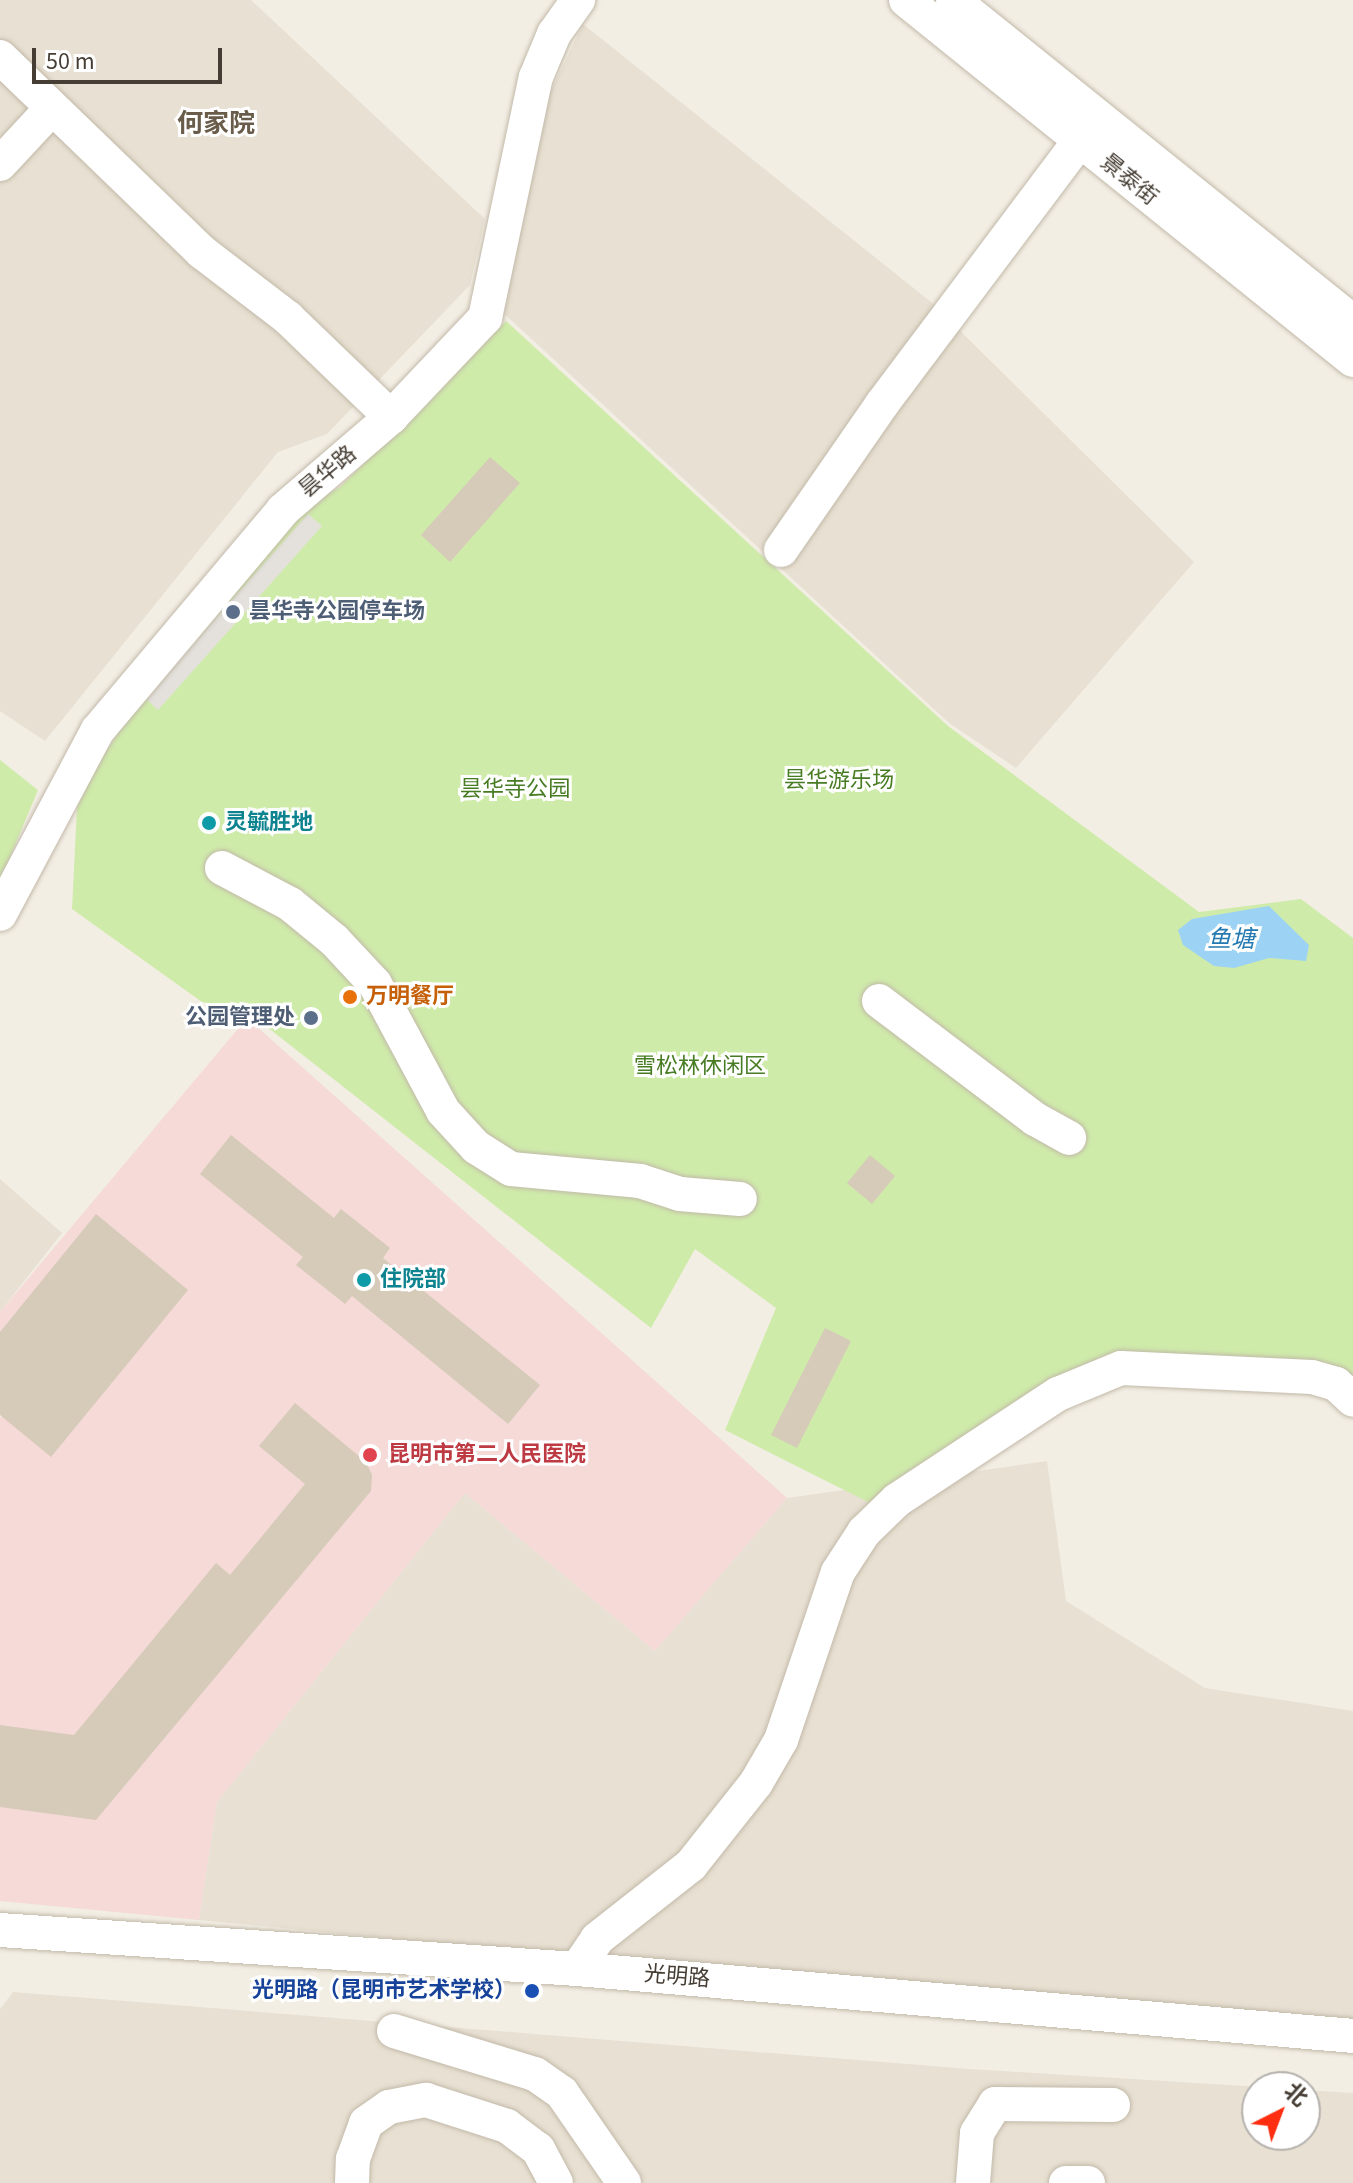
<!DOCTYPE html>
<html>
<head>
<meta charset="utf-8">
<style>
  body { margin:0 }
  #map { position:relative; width:1353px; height:2183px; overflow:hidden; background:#f3eee4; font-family:"Source Sans 3","Noto Sans SC",sans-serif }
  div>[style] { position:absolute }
  .residential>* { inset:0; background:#e8e0d2 }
  .medical>* { inset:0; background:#f5dad7 }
  .green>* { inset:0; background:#cfebaa }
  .parking>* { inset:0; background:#e4e1dd }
  .water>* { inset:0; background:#9cd3f5 }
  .building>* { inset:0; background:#d6cab9 }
  .roads { filter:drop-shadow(0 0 2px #c2b9a9) drop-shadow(0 0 2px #c2b9a9) }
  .minor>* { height:34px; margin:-17px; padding:0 17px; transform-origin:17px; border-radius:17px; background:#fff }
  .dots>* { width:22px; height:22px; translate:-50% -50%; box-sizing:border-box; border:4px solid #fff; border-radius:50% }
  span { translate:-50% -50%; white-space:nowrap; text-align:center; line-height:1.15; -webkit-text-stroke:6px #fff; paint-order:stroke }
  .street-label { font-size:22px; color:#463e34 }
  .service-label { font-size:22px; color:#4e5e75; font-weight:700 }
  .left { translate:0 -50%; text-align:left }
  .right { translate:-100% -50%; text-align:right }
  .park-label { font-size:22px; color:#477c23 }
  .culture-label { font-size:22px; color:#0d838f; font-weight:700 }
  .food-label { font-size:22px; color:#c56008; font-weight:700 }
  .health-label { font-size:22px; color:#be3a42; font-weight:700 }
  .transit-label { font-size:22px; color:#164399; font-weight:700 }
  .water-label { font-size:24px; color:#257ab1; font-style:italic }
  .quarter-label { font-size:26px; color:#6a5c4a; font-weight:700 }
  .north { position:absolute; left:1241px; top:2071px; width:80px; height:80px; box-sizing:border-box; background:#fff; border:2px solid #b5b2ae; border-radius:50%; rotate:42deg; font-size:22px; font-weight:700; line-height:32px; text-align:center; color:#463e34 }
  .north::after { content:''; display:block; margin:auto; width:28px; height:36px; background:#ff2e10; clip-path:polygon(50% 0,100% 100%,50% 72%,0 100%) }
  .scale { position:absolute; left:32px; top:48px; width:190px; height:36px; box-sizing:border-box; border:4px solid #463e34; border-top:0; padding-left:10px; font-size:24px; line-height:28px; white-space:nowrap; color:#463e34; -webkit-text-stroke:6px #fff; paint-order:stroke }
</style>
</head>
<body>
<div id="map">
  <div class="residential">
    <i style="clip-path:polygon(0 0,251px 0,485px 219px,470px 285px,327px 434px,278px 452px,45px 741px,0 711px)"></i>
    <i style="clip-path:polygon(583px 24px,931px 302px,1194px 562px,1016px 768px,949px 723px,499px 309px,547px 99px)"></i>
    <i style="clip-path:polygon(0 1179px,62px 1233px,0 1312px)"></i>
    <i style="clip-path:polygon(1047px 1461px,1066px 1601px,1205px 1688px,1353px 1711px,1353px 2031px,199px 1920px,217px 1802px,465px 1493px,655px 1651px,787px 1498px)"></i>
    <i style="clip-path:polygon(13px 1992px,970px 2069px,1262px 2087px,1257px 2087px,1257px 2135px,1305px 2135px,1305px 2090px,1353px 2093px,1353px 2183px,0 2183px,0 2009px)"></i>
  </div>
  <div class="medical">
    <i style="clip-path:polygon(247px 1018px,787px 1498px,655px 1651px,465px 1493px,217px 1802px,199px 1920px,0 1901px,0 1418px,8px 1408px,0 1400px,0 1312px)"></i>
  </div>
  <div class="green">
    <i style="clip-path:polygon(506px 321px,948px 726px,1199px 912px,1301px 899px,1353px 938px,1353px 1375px,1101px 1359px,872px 1504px,725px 1430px,776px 1308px,695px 1249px,651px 1328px,248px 1012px,202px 1002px,72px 909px,77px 807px,97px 765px,145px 693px,299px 510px,340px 487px)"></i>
    <i style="clip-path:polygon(0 760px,38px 790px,0 881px)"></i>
  </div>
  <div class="parking">
    <i style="clip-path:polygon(308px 514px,322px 526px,158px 710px,145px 698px)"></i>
  </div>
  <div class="water">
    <i style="clip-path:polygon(1269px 906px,1309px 945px,1306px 961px,1269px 958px,1234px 968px,1214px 966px,1183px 945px,1178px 930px,1192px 919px)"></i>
  </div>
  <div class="building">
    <i style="clip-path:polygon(490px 457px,520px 483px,450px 562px,421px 535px)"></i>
    <i style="clip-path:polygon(231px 1135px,334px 1218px,341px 1209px,390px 1248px,383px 1258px,540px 1385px,508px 1424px,352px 1296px,345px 1304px,296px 1265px,303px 1257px,200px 1174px)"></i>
    <i style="clip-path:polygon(870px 1155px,895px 1176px,872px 1204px,847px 1183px)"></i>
    <i style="clip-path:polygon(96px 1214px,188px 1290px,51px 1457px,0 1415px,0 1332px)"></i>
    <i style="clip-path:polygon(825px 1328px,851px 1341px,797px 1448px,771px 1435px)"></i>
    <i style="clip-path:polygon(295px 1403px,366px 1462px,372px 1475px,371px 1491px,96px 1820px,0 1807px,0 1725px,74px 1735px,216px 1563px,230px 1575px,305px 1484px,259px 1446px)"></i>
  </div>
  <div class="roads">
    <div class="minor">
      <i style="left:906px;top:0;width:574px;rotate:38.85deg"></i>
      <i style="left:953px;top:0;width:514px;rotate:38.83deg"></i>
      <i style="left:0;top:57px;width:281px;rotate:44deg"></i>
      <i style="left:202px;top:252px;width:108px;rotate:37.5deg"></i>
      <i style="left:288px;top:318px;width:143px;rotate:43.9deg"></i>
      <i style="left:0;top:164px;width:76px;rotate:-47.1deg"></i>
      <i style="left:781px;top:550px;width:178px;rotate:-55.3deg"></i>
      <i style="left:882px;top:404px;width:330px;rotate:-53.1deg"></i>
      <i style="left:222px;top:868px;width:77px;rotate:27.9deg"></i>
      <i style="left:290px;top:904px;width:57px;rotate:39.3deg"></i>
      <i style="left:334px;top:940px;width:60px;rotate:47deg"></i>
      <i style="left:375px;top:984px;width:144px;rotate:61.8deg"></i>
      <i style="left:443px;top:1111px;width:49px;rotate:47.5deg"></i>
      <i style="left:476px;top:1147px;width:41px;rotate:32.2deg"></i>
      <i style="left:511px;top:1169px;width:130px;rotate:5.3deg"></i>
      <i style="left:640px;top:1181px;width:42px;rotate:18deg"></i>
      <i style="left:680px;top:1194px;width:60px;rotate:4.8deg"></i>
      <i style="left:0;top:914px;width:208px;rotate:-62deg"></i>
      <i style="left:98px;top:730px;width:287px;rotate:-49.9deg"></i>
      <i style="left:283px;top:510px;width:143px;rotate:-40.7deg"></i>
      <i style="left:391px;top:417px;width:137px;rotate:-46.5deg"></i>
      <i style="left:485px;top:318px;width:246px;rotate:-78.1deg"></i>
      <i style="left:536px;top:77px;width:47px;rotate:-67.3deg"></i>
      <i style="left:554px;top:34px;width:42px;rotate:-54.8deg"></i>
      <i style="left:879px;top:1001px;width:196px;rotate:37.1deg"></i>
      <i style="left:1035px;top:1119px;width:39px;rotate:29deg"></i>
      <i style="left:0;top:1930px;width:578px;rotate:3.87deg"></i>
      <i style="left:577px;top:1969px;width:779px;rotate:4.93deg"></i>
      <i style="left:577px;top:1969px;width:36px;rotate:-56deg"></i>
      <i style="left:597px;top:1939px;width:120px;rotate:-38.2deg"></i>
      <i style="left:691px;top:1865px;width:105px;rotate:-51.6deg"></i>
      <i style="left:756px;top:1783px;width:50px;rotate:-59.8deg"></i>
      <i style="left:781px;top:1740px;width:177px;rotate:-71.3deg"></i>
      <i style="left:838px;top:1572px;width:48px;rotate:-57deg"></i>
      <i style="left:864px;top:1532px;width:46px;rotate:-44.1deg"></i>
      <i style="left:897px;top:1500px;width:193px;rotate:-33.4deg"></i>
      <i style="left:1058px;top:1394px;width:68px;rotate:-22.4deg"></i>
      <i style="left:1121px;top:1368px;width:191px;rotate:2.7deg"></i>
      <i style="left:1312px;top:1377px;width:25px;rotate:16deg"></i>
      <i style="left:1336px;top:1384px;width:23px;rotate:43deg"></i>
      <i style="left:394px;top:2031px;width:147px;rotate:17deg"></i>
      <i style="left:535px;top:2074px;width:33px;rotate:35deg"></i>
      <i style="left:562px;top:2093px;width:109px;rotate:55.4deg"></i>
      <i style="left:352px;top:2183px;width:24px;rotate:-88deg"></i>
      <i style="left:353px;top:2159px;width:38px;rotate:-70deg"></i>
      <i style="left:366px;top:2123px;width:28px;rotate:-35deg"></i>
      <i style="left:389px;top:2107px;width:38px;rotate:-11deg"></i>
      <i style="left:426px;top:2100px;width:85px;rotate:17.8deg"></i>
      <i style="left:507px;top:2126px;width:39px;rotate:37deg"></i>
      <i style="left:538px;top:2149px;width:38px;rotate:62deg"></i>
      <i style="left:973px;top:2183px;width:50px;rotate:-85.4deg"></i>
      <i style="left:977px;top:2133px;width:34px;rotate:-58deg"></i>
      <i style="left:995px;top:2104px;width:118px;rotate:0.5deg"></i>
      <i style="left:1066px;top:2183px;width:22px"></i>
    </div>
  </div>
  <div class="dots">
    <i style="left:233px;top:612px;background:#5c6f8a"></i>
    <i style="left:209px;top:823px;background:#0f9aa8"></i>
    <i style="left:350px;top:997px;background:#e8710a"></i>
    <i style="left:311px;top:1018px;background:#5c6f8a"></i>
    <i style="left:364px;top:1280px;background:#0f9aa8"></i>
    <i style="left:370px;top:1455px;background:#e0444e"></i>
    <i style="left:532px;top:1991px;background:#1a4fb4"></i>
  </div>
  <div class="street-label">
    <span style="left:1129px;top:180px;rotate:39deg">景泰街</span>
    <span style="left:328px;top:472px;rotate:-40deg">昙华路</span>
    <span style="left:677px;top:1977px;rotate:5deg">光明路</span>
  </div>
  <div class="service-label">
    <span class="left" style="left:249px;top:612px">昙华寺公园停车场</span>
    <span class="right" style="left:295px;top:1018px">公园管理处</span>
  </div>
  <div class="park-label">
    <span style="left:839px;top:781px">昙华游乐场</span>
    <span style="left:515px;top:790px">昙华寺公园</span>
    <span style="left:700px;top:1067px">雪松林休闲区</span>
  </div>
  <div class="culture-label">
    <span class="left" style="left:225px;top:823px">灵毓胜地</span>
    <span class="left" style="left:380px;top:1280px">住院部</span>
  </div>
  <div class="food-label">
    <span class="left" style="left:366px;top:997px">万明餐厅</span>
  </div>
  <div class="health-label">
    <span class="left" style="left:388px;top:1455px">昆明市第二人民医院</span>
  </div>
  <div class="transit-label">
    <span class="right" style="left:516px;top:1991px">光明路（昆明市艺术学校）</span>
  </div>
  <div class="water-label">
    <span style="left:1231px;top:940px">鱼塘</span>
  </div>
  <div class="quarter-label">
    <span style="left:216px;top:124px">何家院</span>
  </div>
  <div class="north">北</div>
  <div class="scale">50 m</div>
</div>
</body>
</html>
